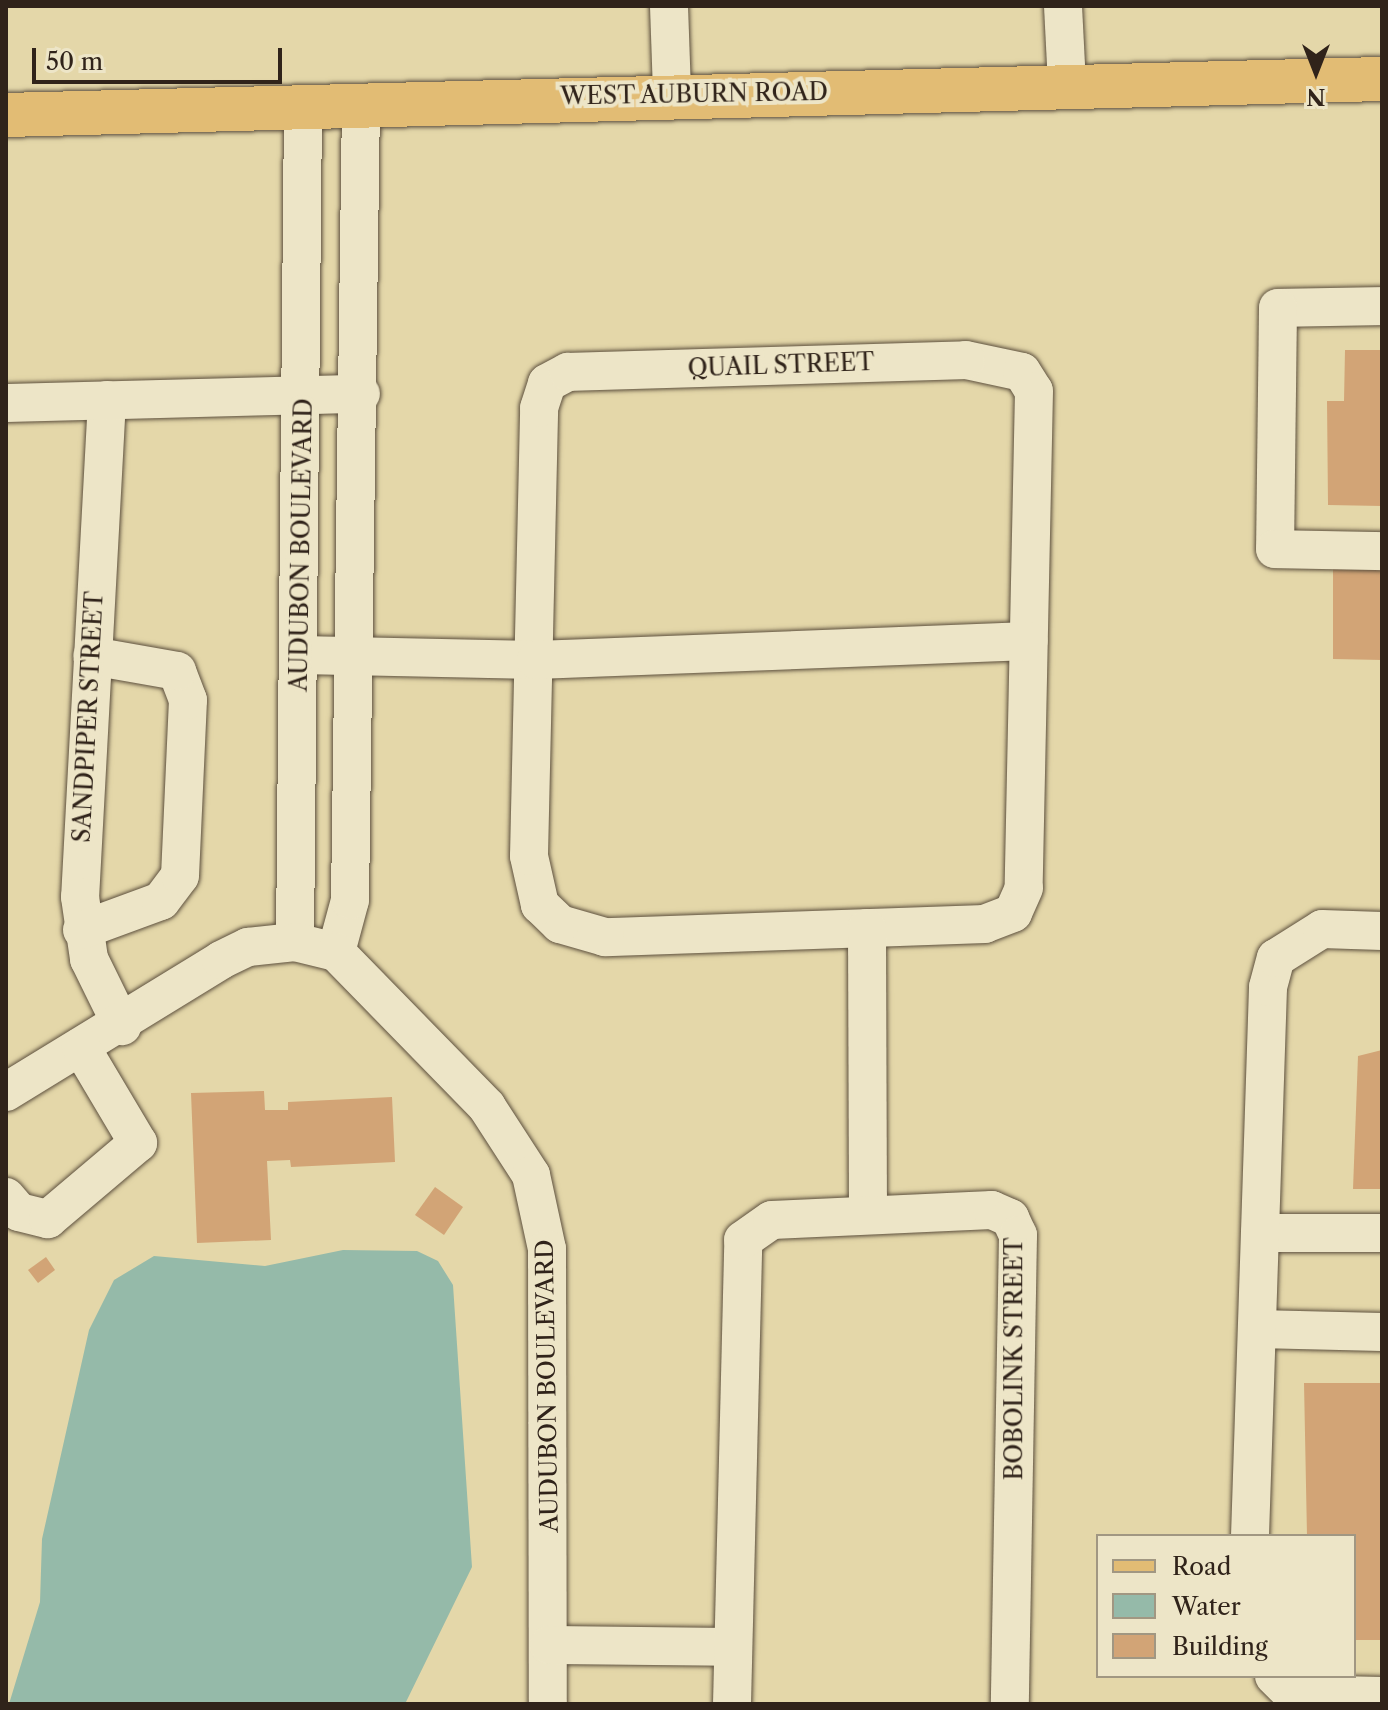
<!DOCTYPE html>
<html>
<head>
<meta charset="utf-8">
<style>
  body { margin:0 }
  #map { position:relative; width:1388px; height:1710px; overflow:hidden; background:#e4d7a9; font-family:"Libre Caslon Text",serif }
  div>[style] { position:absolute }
  .water>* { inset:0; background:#95baa9 }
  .building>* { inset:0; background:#d2a476 }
  .roads { filter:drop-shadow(0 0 2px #5d503e) drop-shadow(0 0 2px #5d503e) }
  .minor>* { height:38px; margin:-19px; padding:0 19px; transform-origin:19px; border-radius:19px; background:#ede5c7 }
  .major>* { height:44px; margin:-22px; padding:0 22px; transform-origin:22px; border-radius:22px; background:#e2bc74 }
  span { translate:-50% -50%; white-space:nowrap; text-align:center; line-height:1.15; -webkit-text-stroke:8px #ede5c7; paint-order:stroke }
  .street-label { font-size:24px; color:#30231a }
  .frame { position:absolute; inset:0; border:8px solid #30231a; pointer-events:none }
  .legend { position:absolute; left:1096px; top:1534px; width:260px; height:144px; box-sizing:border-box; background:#ede5c7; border:2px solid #a19782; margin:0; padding:10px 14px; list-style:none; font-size:24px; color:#30231a }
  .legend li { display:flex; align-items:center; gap:16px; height:40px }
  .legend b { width:40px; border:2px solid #a19782 }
  .north { position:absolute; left:1276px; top:32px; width:80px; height:80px; -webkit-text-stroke:6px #ede5c7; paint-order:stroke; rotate:180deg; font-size:22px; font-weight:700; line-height:32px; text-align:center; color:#30231a }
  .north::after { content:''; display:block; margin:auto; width:28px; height:36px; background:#30231a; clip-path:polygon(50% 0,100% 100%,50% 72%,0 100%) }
  .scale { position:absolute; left:32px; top:48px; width:250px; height:36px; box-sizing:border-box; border:4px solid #30231a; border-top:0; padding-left:10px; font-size:24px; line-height:28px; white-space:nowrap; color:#30231a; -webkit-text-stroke:6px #ede5c7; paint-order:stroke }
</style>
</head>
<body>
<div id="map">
  <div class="water">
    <i style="clip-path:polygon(343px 1250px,417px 1251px,438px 1261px,453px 1285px,472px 1567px,405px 1704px,9px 1704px,40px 1602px,42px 1539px,89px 1330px,114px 1280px,154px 1256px,265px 1266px)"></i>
  </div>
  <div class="building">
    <i style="clip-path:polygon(1345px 350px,1382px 350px,1382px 506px,1328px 505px,1327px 401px,1344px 401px)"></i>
    <i style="clip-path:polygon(1333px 569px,1382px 569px,1382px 660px,1333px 659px)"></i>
    <i style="clip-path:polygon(1382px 1050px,1382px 1189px,1353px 1189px,1358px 1056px)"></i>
    <i style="clip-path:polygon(264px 1091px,265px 1110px,288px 1110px,288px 1102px,392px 1097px,395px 1162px,291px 1167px,290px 1160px,267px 1161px,271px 1240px,197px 1243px,191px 1093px)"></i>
    <i style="clip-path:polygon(435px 1187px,463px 1207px,444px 1235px,415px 1215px)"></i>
    <i style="clip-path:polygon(46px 1257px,55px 1270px,38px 1283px,28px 1270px)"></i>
    <i style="clip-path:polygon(1304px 1383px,1382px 1383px,1382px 1640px,1354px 1640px,1354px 1536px,1307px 1536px)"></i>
  </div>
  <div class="roads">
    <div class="minor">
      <i style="left:669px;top:6px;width:88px;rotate:88deg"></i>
      <i style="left:1063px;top:6px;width:80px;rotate:87.1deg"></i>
      <i style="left:1382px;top:306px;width:104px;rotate:178.9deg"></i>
      <i style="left:1278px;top:308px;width:241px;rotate:90.7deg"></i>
      <i style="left:1275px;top:549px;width:107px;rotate:1.1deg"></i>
      <i style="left:966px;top:360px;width:57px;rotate:12.1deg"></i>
      <i style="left:1022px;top:372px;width:22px;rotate:58deg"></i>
      <i style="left:1034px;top:391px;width:497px;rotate:91.2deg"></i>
      <i style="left:1024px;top:888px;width:27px;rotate:114deg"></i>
      <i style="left:1013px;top:913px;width:30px;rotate:159deg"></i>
      <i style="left:985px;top:924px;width:380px;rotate:178deg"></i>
      <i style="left:605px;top:937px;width:47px;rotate:-163.9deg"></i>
      <i style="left:560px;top:924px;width:28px;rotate:-136deg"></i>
      <i style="left:540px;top:905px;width:50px;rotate:-102.7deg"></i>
      <i style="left:529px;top:856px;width:448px;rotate:-88.7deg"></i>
      <i style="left:539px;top:408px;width:26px;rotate:-72deg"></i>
      <i style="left:547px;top:383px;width:24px;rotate:-28deg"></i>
      <i style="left:568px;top:372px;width:398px;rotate:-1.7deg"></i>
      <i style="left:107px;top:400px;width:498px;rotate:93.1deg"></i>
      <i style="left:80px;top:897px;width:63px;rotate:81.7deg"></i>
      <i style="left:89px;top:959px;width:75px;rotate:63.8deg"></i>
      <i style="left:6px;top:403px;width:355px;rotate:-1.5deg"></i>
      <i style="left:300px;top:655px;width:236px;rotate:1.2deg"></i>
      <i style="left:536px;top:660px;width:493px;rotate:-2.2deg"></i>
      <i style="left:867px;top:928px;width:287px;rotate:89.8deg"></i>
      <i style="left:82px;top:930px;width:84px;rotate:-20.2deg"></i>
      <i style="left:161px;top:901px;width:31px;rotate:-53deg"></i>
      <i style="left:180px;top:876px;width:176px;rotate:-87.4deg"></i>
      <i style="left:188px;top:700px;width:31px;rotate:-111deg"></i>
      <i style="left:177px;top:671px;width:86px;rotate:-170deg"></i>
      <i style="left:295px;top:942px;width:836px;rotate:-89.45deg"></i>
      <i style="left:336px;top:952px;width:54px;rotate:-74.9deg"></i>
      <i style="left:350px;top:900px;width:797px;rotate:-89.21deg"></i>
      <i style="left:6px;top:1092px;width:252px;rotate:-31.5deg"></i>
      <i style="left:221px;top:960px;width:30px;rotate:-26deg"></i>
      <i style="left:248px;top:947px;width:47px;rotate:-6.1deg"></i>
      <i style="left:295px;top:942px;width:42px;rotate:13.7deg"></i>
      <i style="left:336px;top:952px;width:216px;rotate:45.7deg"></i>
      <i style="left:487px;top:1107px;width:81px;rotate:57.1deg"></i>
      <i style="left:531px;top:1175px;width:76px;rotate:77.8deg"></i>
      <i style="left:547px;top:1249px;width:455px;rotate:89.9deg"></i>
      <i style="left:6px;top:1197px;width:20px;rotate:49deg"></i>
      <i style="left:19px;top:1212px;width:30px;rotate:14deg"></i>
      <i style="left:48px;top:1219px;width:118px;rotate:-40.2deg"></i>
      <i style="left:138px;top:1143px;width:112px;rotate:-120.7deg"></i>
      <i style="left:1260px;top:1233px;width:122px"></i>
      <i style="left:1257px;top:1329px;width:125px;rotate:1.4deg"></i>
      <i style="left:1250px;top:1536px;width:549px;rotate:-88.12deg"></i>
      <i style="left:1268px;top:987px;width:30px;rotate:-75deg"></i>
      <i style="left:1276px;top:958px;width:54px;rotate:-32.2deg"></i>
      <i style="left:1322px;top:929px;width:60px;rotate:1.9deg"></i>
      <i style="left:549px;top:1645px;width:184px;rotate:0.6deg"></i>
      <i style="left:1274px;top:1676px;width:25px;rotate:45deg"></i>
      <i style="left:1292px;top:1694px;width:90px;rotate:1.3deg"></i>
      <i style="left:732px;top:1704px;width:464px;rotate:-88.6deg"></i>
      <i style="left:743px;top:1240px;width:35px;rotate:-35deg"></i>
      <i style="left:772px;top:1220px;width:220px;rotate:-2.6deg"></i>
      <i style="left:992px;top:1210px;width:20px;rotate:24deg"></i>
      <i style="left:1010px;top:1218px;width:19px;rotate:65deg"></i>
      <i style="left:1018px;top:1235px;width:469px;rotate:91deg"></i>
    </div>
    <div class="major">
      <i style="left:6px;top:115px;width:1376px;rotate:-1.5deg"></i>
    </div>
  </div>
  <div class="street-label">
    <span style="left:694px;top:94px;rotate:-1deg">WEST AUBURN ROAD</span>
    <span style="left:781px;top:365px;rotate:-2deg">QUAIL STREET</span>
    <span style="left:301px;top:545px;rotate:-89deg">AUDUBON BOULEVARD</span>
    <span style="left:88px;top:717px;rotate:-87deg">SANDPIPER STREET</span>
    <span style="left:1014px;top:1359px;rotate:-90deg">BOBOLINK STREET</span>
    <span style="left:547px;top:1386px;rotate:-91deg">AUDUBON BOULEVARD</span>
  </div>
  <div class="frame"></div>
  <ul class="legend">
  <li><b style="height:10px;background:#e2bc74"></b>Road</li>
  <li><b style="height:22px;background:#95baa9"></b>Water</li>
  <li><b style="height:22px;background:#d2a476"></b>Building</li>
  </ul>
  <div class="north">N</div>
  <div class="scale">50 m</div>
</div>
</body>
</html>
